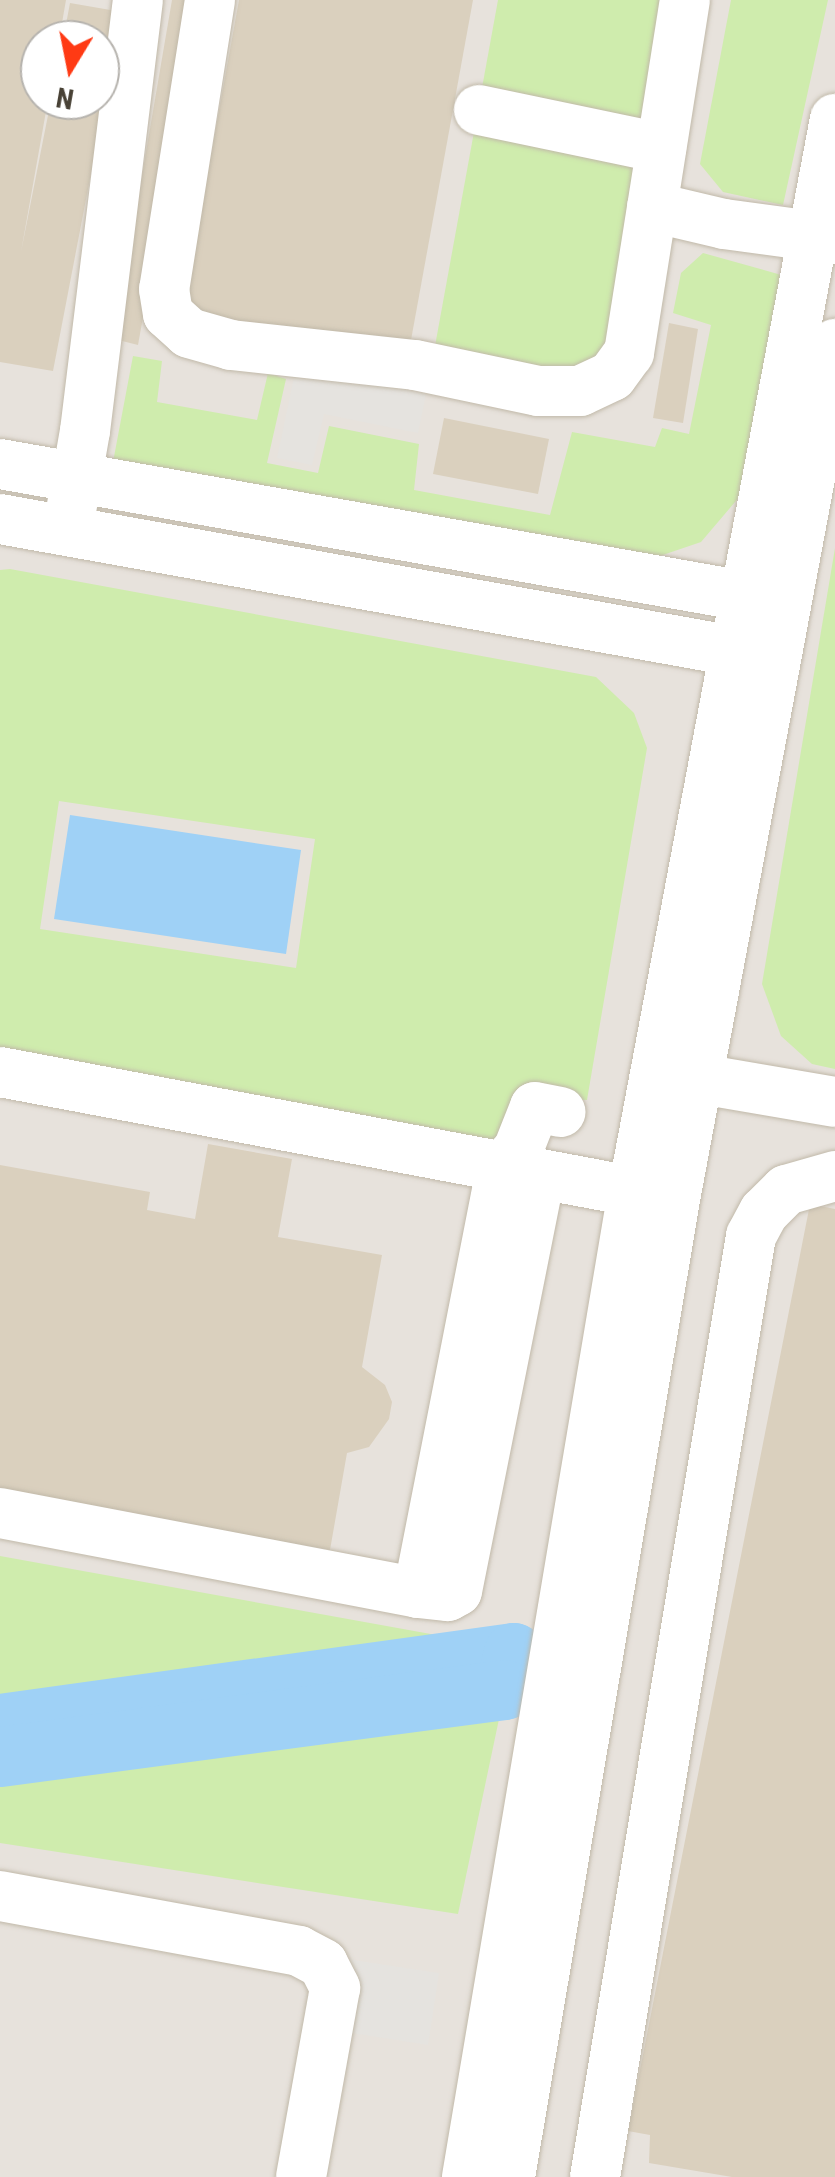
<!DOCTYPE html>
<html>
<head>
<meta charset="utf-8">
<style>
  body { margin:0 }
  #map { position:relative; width:835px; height:2177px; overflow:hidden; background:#f5f1e7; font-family:"Roboto Condensed",sans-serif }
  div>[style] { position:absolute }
  .industrial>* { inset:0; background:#e7e2dc }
  .green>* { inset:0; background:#cfecad }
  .parking>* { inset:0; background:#e5e3df }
  .water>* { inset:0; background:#9fd1f6 }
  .river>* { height:60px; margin:-30px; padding:0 30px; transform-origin:30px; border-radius:30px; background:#9fd1f6 }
  .building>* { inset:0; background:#dad0be }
  .roads { filter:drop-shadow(0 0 2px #c1b9a9) drop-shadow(0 0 2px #c1b9a9) }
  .minor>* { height:50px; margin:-25px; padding:0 25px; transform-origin:25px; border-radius:25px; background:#fff }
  span { translate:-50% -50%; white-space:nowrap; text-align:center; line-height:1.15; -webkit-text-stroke:8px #fff; paint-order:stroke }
  .north { position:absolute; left:20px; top:20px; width:100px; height:100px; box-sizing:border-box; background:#fff; border:2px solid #b6b3ae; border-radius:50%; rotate:190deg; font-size:28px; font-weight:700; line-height:40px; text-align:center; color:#484135 }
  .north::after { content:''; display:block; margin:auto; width:35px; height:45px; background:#ff3a14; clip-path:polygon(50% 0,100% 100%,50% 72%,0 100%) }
</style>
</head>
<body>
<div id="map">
  <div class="industrial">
    <i style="clip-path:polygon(evenodd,0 0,835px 0,835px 2177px,0 2177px,0 0,40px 40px,100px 40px,100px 100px,40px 100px,40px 40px)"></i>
  </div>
  <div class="green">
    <i style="clip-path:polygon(498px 0,685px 0,611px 383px,431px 368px)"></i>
    <i style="clip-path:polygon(731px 0,828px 0,783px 205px,723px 192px,700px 164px)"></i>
    <i style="clip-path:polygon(703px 253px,785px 276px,741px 495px,701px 542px,651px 559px,113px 462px,133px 356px,162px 361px,157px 402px,257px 420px,268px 373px,286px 379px,267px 463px,318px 473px,329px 426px,419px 444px,414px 490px,550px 515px,572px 432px,655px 447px,662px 428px,689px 434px,711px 325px,673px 313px,681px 273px)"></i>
    <i style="clip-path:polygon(835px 548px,835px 1069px,812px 1064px,781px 1036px,762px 984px)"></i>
    <i style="clip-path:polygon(evenodd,10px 569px,596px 677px,634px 713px,647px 748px,587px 1100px,564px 1099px,500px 1141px,0 1056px,0 570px,10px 569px,59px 801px,315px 839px,296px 968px,40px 929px,59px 801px)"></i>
    <i style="clip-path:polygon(0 1556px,508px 1648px,0 1720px)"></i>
    <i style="clip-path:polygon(503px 1700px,458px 1914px,0 1843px,0 1758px)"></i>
  </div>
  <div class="parking">
    <i style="clip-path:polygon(296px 368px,426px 394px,418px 433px,324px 414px,312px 465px,277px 458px)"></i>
    <i style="clip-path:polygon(320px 1955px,439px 1973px,428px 2045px,308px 2026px)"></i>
  </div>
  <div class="water">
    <i style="clip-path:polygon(70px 815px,301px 850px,286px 954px,54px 919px)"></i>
  </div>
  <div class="river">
    <i style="left:0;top:1724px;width:519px;rotate:-7.86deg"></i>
    <i style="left:514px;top:1653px;width:38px;rotate:104deg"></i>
    <i style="left:505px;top:1690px;width:509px;rotate:172.44deg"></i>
  </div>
  <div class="building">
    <i style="clip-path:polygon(0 0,66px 0,59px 40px,40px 40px,40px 100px,48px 100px,21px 252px,51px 100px,100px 100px,100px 40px,63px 40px,70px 3px,122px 12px,53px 371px,0 362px)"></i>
    <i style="clip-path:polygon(172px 0,200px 0,138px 345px,114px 339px)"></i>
    <i style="clip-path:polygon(239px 0,473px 0,405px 373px,179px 332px)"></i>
    <i style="clip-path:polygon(669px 323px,698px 329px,683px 423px,653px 418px)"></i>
    <i style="clip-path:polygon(444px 418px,549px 439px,538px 494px,433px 474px)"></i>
    <i style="clip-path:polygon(208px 1144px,292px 1159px,278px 1237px,382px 1255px,362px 1367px,385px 1385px,392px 1402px,389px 1419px,369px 1447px,347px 1453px,330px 1550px,0 1491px,0 1165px,150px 1192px,147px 1210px,195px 1219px)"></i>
    <i style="clip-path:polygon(810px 1204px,835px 1209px,835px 2177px,732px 2177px,649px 2163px,650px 2135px,628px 2131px)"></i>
  </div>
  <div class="roads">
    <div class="minor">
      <i style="left:210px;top:0;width:293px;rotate:99deg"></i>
      <i style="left:164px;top:289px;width:25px;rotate:81deg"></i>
      <i style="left:168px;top:314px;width:28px;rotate:42deg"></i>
      <i style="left:189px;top:333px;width:44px;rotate:15.9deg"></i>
      <i style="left:231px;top:345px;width:185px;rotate:6.2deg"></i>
      <i style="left:415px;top:365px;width:126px;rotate:11.9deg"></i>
      <i style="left:538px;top:391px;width:42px"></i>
      <i style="left:580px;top:391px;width:35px;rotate:-25deg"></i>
      <i style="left:612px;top:376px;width:29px;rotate:-54deg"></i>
      <i style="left:629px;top:353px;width:357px;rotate:-81deg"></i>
      <i style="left:479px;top:110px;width:186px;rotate:11.8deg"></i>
      <i style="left:652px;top:207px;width:74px;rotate:13.3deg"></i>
      <i style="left:724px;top:224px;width:112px;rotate:7.7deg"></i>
      <i style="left:0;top:464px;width:790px;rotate:10.06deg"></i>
      <i style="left:71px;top:511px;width:81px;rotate:-80.1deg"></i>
      <i style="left:85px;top:431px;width:434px;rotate:-83deg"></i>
      <i style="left:0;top:519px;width:779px;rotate:10.2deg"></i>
      <i style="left:0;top:1072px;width:675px;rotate:10.68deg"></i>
      <i style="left:666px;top:1073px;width:171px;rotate:9.7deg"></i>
      <i style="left:0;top:1513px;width:426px;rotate:10.8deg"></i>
      <i style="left:418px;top:1593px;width:30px;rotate:6deg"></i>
      <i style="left:448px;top:1596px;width:10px;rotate:-29deg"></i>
      <i style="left:457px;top:1591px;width:423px;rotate:-78.7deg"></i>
      <i style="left:418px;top:1593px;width:433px;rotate:-78.9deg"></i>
      <i style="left:501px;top:1168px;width:25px;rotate:-47deg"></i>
      <i style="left:518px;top:1150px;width:46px;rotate:-68.4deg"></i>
      <i style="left:535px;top:1107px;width:26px;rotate:11deg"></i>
      <i style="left:0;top:1896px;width:304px;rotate:10.4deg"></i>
      <i style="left:299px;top:1951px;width:27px;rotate:28deg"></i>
      <i style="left:323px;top:1964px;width:27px;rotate:63deg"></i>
      <i style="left:335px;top:1988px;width:192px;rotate:100.2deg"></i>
      <i style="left:467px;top:2177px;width:1000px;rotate:-80.44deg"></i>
      <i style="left:633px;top:1191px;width:1091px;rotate:-79.33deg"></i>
      <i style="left:510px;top:2177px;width:992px;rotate:-80.42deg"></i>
      <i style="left:675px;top:1199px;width:870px;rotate:-79.4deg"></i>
      <i style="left:595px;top:2177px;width:954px;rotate:-80.59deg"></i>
      <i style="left:751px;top:1236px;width:27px;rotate:-62deg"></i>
      <i style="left:764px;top:1212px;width:31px;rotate:-45deg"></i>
      <i style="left:786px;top:1190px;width:51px;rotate:-15.9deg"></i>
    </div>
  </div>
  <div class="north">N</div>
</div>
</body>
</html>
